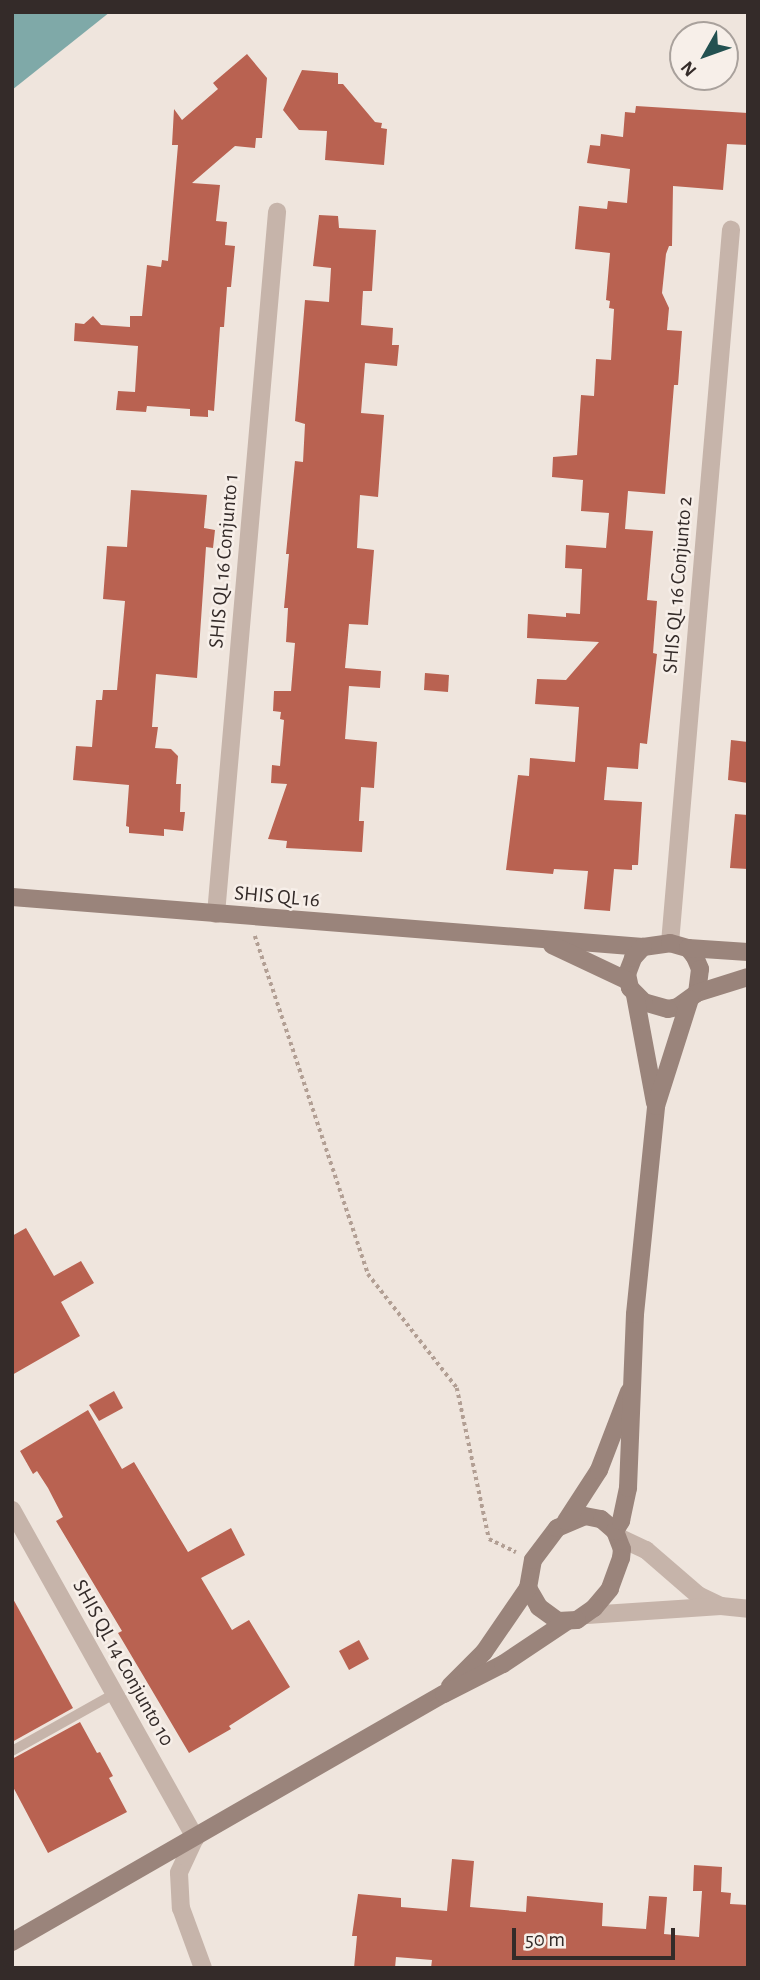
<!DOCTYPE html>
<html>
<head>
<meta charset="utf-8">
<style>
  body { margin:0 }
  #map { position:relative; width:760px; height:1980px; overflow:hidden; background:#efe5dd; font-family:"Alegreya Sans",sans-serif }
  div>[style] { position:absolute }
  .water>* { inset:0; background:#7fa9a8 }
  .building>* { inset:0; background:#b96251 }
  .path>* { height:3.5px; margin-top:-1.75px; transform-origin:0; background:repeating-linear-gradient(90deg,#b29f94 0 3.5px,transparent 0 7px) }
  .lane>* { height:10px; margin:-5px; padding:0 5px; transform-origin:5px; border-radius:5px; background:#c6b4aa }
  .street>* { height:18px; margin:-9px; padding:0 9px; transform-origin:9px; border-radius:9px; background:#c6b4aa }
  .secondary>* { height:18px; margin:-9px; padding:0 9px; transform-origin:9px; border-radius:9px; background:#9a847b }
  span { translate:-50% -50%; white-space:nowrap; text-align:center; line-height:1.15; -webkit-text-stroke:5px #f7efe9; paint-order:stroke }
  .street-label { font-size:21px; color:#342b29 }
  .frame { position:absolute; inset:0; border:14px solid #342b29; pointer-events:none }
  .north { position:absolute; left:669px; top:21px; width:70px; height:70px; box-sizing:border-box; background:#f7efe9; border:2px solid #a9a19c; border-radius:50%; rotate:230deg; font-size:19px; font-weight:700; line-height:28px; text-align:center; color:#342b29 }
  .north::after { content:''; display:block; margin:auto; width:24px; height:32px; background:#235151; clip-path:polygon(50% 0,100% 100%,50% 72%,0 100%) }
  .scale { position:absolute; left:512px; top:1928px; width:163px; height:32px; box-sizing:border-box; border:4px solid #342b29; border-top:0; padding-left:9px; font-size:21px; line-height:24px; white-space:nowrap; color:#342b29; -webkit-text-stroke:5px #f7efe9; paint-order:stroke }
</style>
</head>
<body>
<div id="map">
  <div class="water">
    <i style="clip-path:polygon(12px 12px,110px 12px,12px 90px)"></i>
  </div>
  <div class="building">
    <i style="clip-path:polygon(247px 54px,267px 78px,262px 138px,256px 138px,255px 148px,235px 146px,192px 183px,220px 185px,216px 221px,227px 222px,225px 245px,235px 246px,231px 287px,227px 287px,224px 327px,220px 327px,214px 411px,208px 410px,208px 417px,190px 416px,190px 409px,147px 406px,146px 412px,116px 410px,118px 391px,135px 392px,138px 346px,74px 341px,75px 323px,84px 324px,93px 316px,101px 325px,130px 327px,130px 316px,142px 316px,147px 265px,161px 267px,162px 260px,168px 261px,178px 145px,172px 145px,174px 109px,182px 120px,218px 89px,213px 83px)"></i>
    <i style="clip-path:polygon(302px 70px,338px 73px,338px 84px,343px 84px,375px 122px,382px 123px,381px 128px,387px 129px,384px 165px,325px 160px,327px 131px,299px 130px,283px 110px)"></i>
    <i style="clip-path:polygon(636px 106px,748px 113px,748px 145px,727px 144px,723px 190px,673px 186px,672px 246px,669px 246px,666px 254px,662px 293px,669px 308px,667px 330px,682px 331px,678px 385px,674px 385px,665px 494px,628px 491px,625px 529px,653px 531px,647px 600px,657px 601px,653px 653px,657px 654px,647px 744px,640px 743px,638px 769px,607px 767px,604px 800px,642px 802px,638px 865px,632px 865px,632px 870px,614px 869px,610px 911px,584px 909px,588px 871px,554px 869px,553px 874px,506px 870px,518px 775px,529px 776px,530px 758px,575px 762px,579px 707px,535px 704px,537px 679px,566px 680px,599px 642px,527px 638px,528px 614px,566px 617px,566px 613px,580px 614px,582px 569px,565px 568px,566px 545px,606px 548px,609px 513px,581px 511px,583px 480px,552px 477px,553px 457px,577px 455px,581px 395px,594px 396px,596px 359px,611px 360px,614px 309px,609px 308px,610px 301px,606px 300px,610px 253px,575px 249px,579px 206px,607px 209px,608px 201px,627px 203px,630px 169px,587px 163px,590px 145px,600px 146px,601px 134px,623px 137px,625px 112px,635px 113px)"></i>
    <i style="clip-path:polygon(319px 215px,338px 216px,339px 228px,376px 230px,372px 291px,363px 291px,361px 325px,393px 328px,392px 345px,399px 345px,397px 366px,365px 363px,361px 413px,384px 415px,378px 497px,360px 495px,357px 548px,374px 550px,368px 625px,349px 624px,345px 668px,381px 671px,380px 688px,349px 686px,345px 739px,377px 742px,374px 788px,361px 787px,359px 821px,364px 821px,362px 852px,286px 848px,287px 841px,268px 839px,287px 784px,271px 783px,272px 765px,280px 766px,284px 720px,280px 719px,281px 712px,273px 711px,274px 691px,291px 691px,295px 643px,286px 642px,288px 608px,284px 608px,289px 554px,286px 554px,295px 461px,303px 462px,305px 424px,295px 421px,305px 300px,329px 302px,331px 268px,313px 266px)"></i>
    <i style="clip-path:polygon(131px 490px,207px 495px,204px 528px,215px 530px,213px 548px,206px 547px,197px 678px,156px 674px,152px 727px,158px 727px,155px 748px,171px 749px,178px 756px,176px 784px,181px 784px,180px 812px,185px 812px,183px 831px,164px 829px,164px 836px,129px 833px,129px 827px,126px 826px,129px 785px,73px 780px,76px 746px,92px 747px,96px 700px,102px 700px,103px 690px,117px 690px,125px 601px,103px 599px,107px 546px,127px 547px)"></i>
    <i style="clip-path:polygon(425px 673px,449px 675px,448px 692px,424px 690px)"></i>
    <i style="clip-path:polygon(731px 740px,748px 742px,748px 783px,728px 780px)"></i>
    <i style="clip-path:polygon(735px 814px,748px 815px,748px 869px,730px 868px)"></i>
    <i style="clip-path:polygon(26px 1228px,54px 1276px,81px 1261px,94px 1283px,61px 1302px,80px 1336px,12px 1375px,12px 1236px)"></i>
    <i style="clip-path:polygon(114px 1391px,123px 1408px,99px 1421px,89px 1405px)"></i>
    <i style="clip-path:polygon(88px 1410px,122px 1469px,134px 1462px,188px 1552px,231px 1528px,245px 1555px,201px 1578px,232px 1630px,249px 1620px,290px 1687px,229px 1726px,231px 1729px,189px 1753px,118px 1633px,122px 1631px,56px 1521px,63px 1517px,48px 1488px,37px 1471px,33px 1474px,20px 1451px)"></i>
    <i style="clip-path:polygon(12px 1597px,73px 1708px,12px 1742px)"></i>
    <i style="clip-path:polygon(359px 1640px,369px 1659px,349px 1670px,339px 1651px)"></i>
    <i style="clip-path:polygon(80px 1722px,97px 1753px,100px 1752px,113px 1776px,109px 1778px,127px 1812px,48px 1853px,12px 1785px,12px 1759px)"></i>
    <i style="clip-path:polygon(452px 1859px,474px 1861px,470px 1907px,526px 1912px,527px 1896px,603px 1903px,602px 1926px,646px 1929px,649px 1896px,667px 1897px,664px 1934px,699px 1937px,702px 1891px,693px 1891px,694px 1865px,722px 1867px,721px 1892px,731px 1893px,730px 1904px,748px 1905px,748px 1968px,431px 1968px,432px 1960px,396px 1957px,395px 1968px,354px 1968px,357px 1936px,352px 1936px,358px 1894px,401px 1898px,401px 1907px,447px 1911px)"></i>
  </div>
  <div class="path">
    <i style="left:255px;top:936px;width:356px;rotate:71.5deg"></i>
    <i style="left:368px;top:1274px;width:145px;rotate:52deg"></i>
    <i style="left:457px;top:1388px;width:154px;rotate:78deg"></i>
    <i style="left:489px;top:1539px;width:30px;rotate:26deg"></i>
  </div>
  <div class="lane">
    <i style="left:12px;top:1751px;width:117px;rotate:-29.2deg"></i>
  </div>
  <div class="street">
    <i style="left:216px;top:914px;width:705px;rotate:-85.03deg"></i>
    <i style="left:670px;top:943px;width:716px;rotate:-85.11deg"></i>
    <i style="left:12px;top:1510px;width:376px;rotate:60.8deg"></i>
    <i style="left:195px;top:1838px;width:38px;rotate:115deg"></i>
    <i style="left:179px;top:1873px;width:35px;rotate:87deg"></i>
    <i style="left:181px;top:1908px;width:64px;rotate:69.9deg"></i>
    <i style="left:618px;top:1537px;width:31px;rotate:25deg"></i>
    <i style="left:646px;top:1550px;width:69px;rotate:40.9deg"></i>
    <i style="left:698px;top:1595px;width:25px;rotate:26deg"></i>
    <i style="left:721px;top:1606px;width:27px;rotate:6deg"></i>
    <i style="left:587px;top:1615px;width:134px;rotate:-3.8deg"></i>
  </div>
  <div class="secondary">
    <i style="left:12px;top:897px;width:633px;rotate:4.53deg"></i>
    <i style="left:643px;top:947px;width:27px;rotate:-8deg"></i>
    <i style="left:670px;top:943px;width:19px;rotate:16deg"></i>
    <i style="left:688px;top:948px;width:11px;rotate:52deg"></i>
    <i style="left:695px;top:957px;width:13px;rotate:67deg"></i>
    <i style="left:700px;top:969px;width:24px;rotate:97deg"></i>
    <i style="left:697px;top:993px;width:24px;rotate:144deg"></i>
    <i style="left:678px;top:1007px;width:10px;rotate:169deg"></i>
    <i style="left:668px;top:1009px;width:25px;rotate:-164deg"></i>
    <i style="left:644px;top:1002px;width:20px;rotate:-135deg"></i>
    <i style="left:630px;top:988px;width:14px;rotate:-102deg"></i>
    <i style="left:627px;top:974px;width:17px;rotate:-69deg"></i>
    <i style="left:633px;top:958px;width:15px;rotate:-48deg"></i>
    <i style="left:552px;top:945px;width:84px;rotate:25.3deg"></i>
    <i style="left:688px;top:948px;width:60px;rotate:3.8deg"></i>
    <i style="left:697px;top:993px;width:53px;rotate:-17.4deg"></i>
    <i style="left:635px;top:995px;width:110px;rotate:79.5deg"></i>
    <i style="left:585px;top:1516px;width:16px;rotate:11deg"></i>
    <i style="left:601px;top:1519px;width:18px;rotate:41deg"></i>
    <i style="left:615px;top:1531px;width:19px;rotate:69deg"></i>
    <i style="left:622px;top:1549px;width:9px;rotate:96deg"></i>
    <i style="left:621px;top:1558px;width:33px;rotate:110deg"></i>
    <i style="left:610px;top:1589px;width:25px;rotate:130deg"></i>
    <i style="left:594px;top:1608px;width:21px;rotate:145deg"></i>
    <i style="left:577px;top:1620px;width:19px;rotate:177deg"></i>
    <i style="left:558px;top:1621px;width:24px;rotate:-144deg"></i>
    <i style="left:539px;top:1607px;width:22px;rotate:-120deg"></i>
    <i style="left:528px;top:1588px;width:28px;rotate:-80deg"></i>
    <i style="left:533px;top:1560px;width:40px;rotate:-53deg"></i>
    <i style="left:557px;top:1528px;width:30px;rotate:-23deg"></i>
    <i style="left:566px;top:1521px;width:61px;rotate:-57.1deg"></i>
    <i style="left:599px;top:1470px;width:84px;rotate:-69deg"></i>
    <i style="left:615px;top:1531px;width:12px;rotate:-59deg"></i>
    <i style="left:621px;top:1521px;width:34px;rotate:-78deg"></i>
    <i style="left:628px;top:1488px;width:174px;rotate:-87.7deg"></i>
    <i style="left:635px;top:1314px;width:209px;rotate:-84.2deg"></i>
    <i style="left:656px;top:1106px;width:112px;rotate:-72.4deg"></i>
    <i style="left:450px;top:1686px;width:48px;rotate:-45deg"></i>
    <i style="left:484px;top:1652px;width:78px;rotate:-55.5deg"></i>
    <i style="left:12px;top:1942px;width:498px;rotate:-29.9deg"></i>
    <i style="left:444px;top:1694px;width:66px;rotate:-27deg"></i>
    <i style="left:503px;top:1664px;width:76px;rotate:-33.7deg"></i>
  </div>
  <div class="street-label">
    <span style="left:224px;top:561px;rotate:-85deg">SHIS QL 16 Conjunto 1</span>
    <span style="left:678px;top:585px;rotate:-85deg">SHIS QL 16 Conjunto 2</span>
    <span style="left:277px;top:897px;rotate:5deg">SHIS QL 16</span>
    <span style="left:123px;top:1663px;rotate:61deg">SHIS QL 14 Conjunto 10</span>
  </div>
  <div class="frame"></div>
  <div class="north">N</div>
  <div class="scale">50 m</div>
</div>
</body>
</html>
